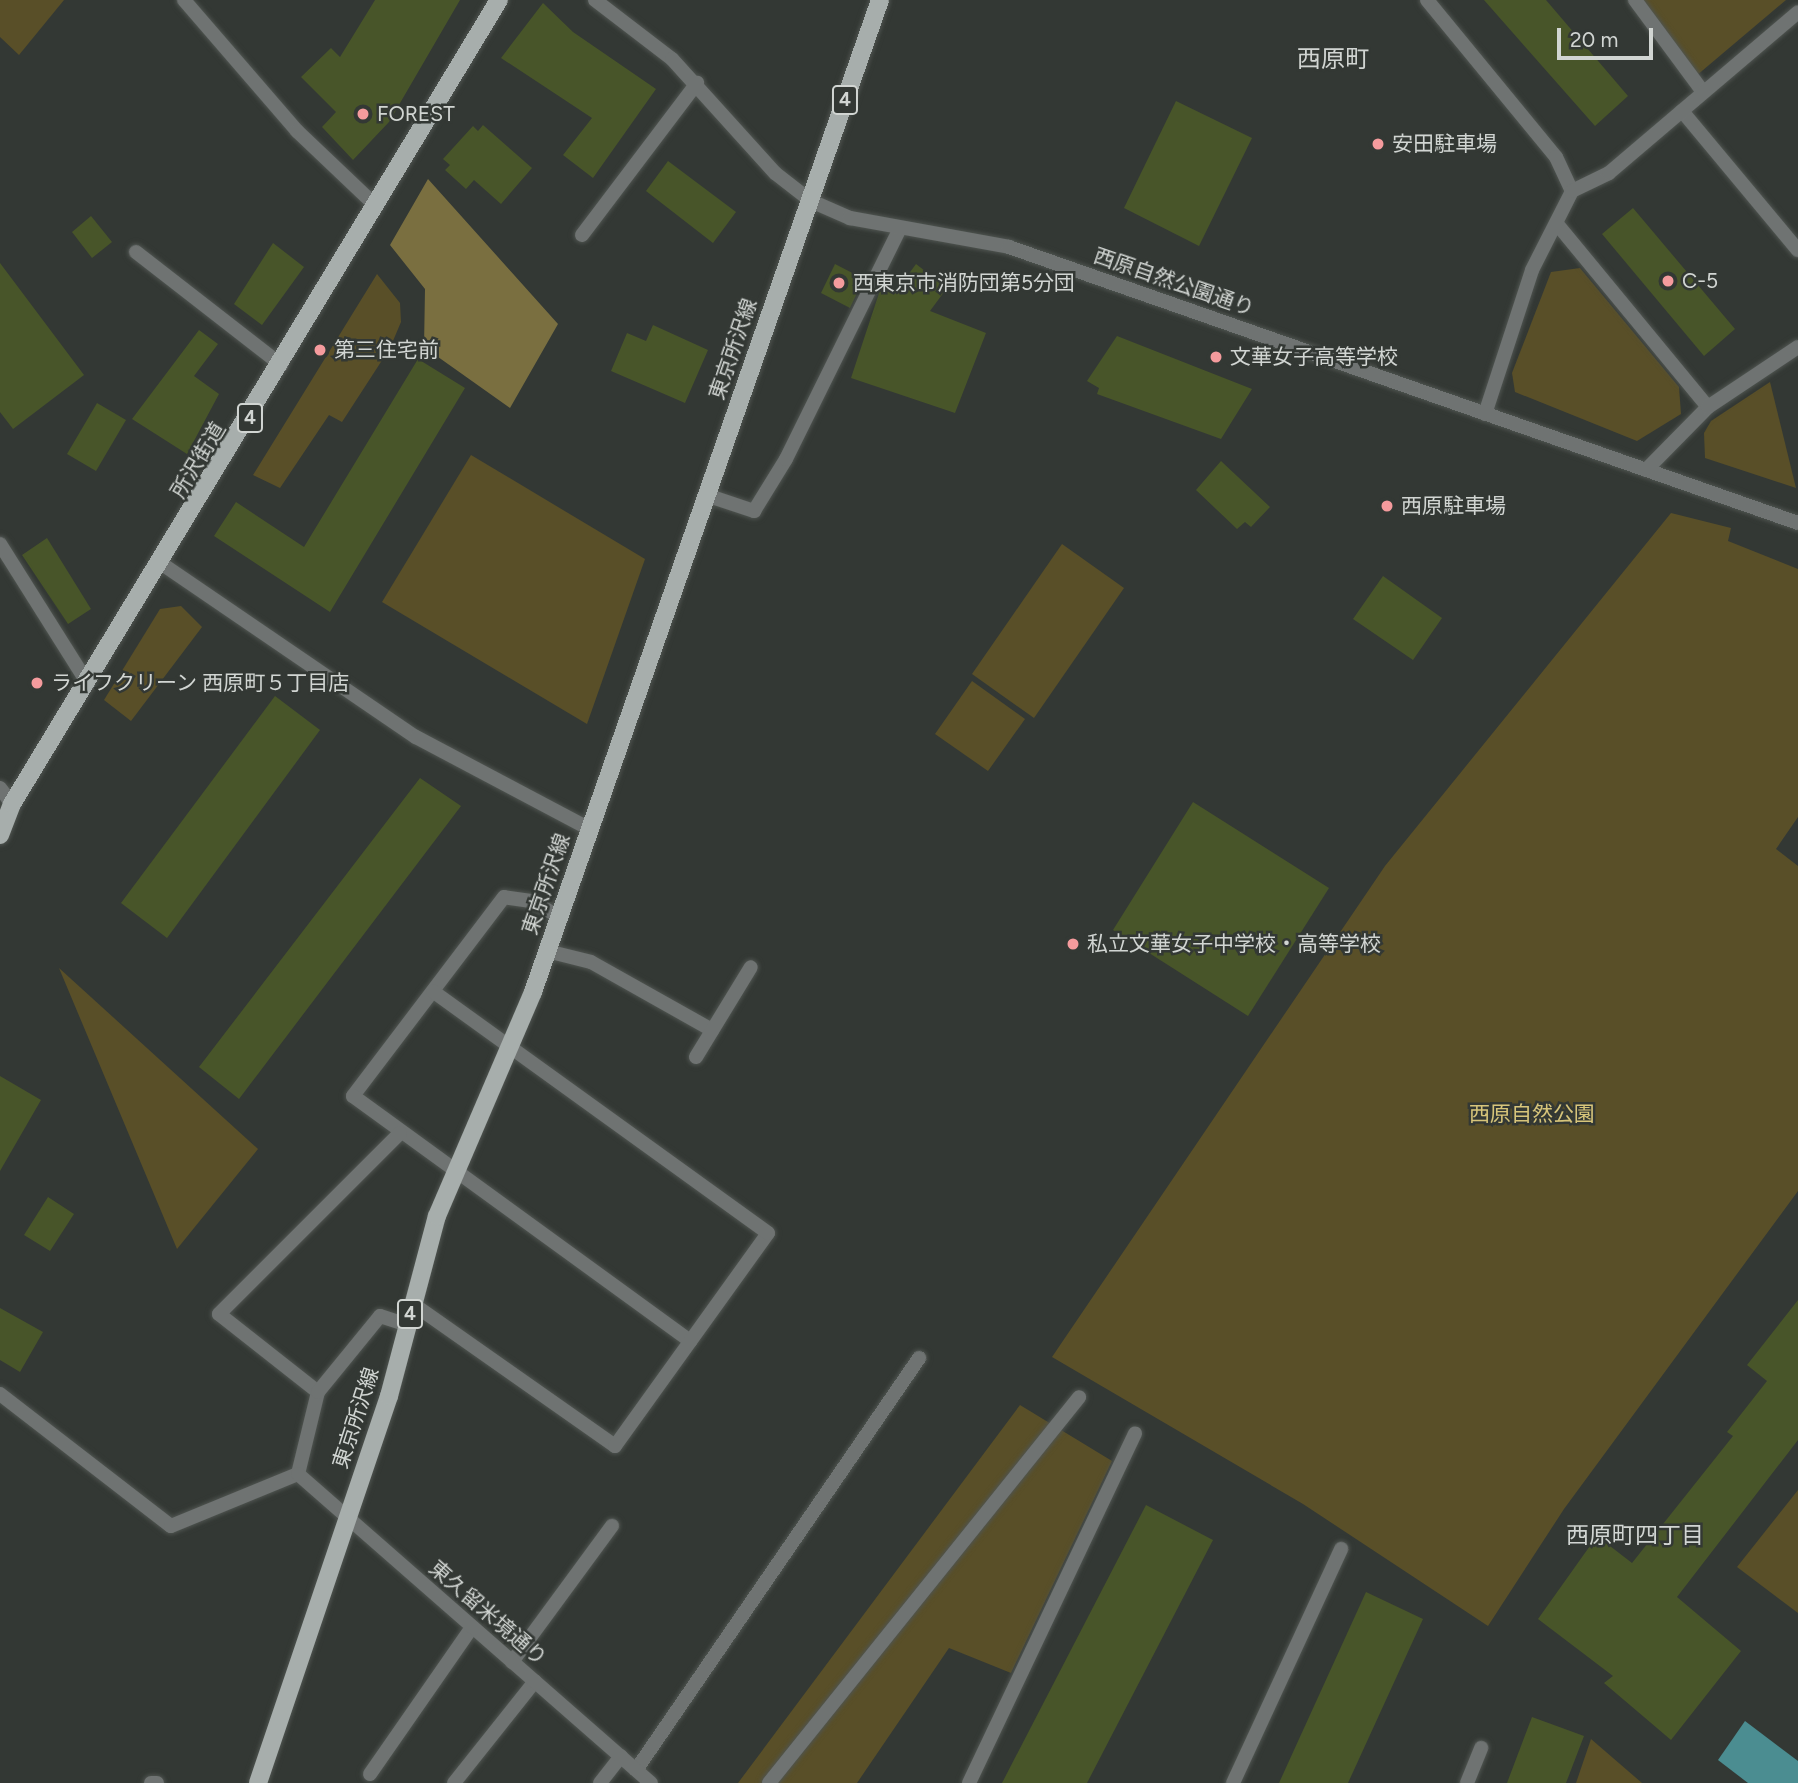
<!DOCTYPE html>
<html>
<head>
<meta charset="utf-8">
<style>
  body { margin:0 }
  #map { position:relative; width:1798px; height:1783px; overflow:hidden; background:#333834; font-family:Figtree,"Noto Sans JP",sans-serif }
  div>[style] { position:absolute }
  .green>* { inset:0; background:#594f28 }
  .forest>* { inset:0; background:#7a6f40 }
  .water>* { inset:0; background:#4b8d91 }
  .building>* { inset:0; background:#485529 }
  .roads { filter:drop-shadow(0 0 2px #4f5450) drop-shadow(0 0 2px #4f5450) }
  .pedestrian>* { height:14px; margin:-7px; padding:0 7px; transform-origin:7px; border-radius:7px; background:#6f7372 }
  .minor>* { height:14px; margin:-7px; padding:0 7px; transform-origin:7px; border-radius:7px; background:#6f7372 }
  .tertiary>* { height:14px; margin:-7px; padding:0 7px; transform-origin:7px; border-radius:7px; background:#6f7372 }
  .primary>* { height:18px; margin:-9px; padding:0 9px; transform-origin:9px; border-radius:9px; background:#a7aeac }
  .dots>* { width:19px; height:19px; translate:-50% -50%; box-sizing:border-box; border:4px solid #333834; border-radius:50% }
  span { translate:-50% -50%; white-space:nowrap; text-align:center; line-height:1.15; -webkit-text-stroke:5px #333834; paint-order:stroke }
  .shield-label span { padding:2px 5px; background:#333834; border:2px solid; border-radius:5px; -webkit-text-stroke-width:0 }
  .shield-label { font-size:19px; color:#d1d5d2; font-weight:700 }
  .poi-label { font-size:21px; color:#d1d5d2 }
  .left { translate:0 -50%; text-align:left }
  .street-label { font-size:21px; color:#d1d5d2 }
  .park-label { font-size:21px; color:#d7c57a }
  .neighbourhood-label { font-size:23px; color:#d1d5d2 }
  .quarter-label { font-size:24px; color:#d1d5d2 }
  .scale { position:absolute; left:1557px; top:28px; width:96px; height:32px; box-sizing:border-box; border:4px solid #d1d5d2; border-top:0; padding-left:9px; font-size:21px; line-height:24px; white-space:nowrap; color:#d1d5d2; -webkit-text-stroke:5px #333834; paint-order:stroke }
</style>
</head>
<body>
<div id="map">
  <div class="green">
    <i style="clip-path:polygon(0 0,64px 0,19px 55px,0 37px)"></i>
    <i style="clip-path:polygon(1641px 0,1786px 0,1696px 76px)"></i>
    <i style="clip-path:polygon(1580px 268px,1679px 387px,1681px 414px,1637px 441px,1515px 392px,1512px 373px,1551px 272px)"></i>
    <i style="clip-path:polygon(377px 274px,400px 303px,401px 322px,390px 348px,342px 422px,329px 415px,280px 488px,253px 475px)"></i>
    <i style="clip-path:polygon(1770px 382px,1796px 488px,1705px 458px,1704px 433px,1711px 421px)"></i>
    <i style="clip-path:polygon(471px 455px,645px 559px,587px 724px,382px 602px)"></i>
    <i style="clip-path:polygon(1671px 513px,1731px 528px,1728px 541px,1798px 569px,1798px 817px,1776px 849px,1798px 866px,1798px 1191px,1564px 1509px,1488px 1626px,1303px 1504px,1052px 1357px,1385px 866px)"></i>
    <i style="clip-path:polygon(1062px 544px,1124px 588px,1034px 718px,972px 674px)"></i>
    <i style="clip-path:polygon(181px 606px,202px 627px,131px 721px,104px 700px,160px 609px)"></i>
    <i style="clip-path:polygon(972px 681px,1025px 719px,988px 771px,935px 734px)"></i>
    <i style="clip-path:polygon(59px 968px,258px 1149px,177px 1249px)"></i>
    <i style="clip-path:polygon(1020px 1405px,1112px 1461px,1011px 1673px,949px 1648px,857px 1783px,738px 1783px)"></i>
    <i style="clip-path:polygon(1798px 1490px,1798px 1613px,1737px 1567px)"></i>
    <i style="clip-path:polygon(1591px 1739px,1642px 1783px,1576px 1783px)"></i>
  </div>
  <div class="forest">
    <i style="clip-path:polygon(428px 179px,558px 324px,510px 408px,424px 347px,425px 289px,390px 245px)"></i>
  </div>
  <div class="water">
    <i style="clip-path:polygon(1745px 1721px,1798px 1761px,1798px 1783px,1748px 1783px,1718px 1760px)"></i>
  </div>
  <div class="building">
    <i style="clip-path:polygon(375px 0,460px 0,389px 122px,353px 160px,322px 127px,336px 112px,301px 77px,331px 48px,340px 57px)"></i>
    <i style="clip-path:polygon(1484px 0,1546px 0,1628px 96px,1595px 126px)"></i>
    <i style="clip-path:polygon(543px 3px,573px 32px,656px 89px,593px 178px,563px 155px,592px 118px,501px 58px)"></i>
    <i style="clip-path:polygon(1176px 101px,1252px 138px,1199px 246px,1124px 208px)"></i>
    <i style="clip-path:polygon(483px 125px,532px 168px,501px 204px,474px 180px,466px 189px,445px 170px,450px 165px,443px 159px,473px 126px,478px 131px)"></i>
    <i style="clip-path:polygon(668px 161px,736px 212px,713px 243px,646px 191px)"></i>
    <i style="clip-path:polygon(1633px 208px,1735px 329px,1704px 356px,1602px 234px)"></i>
    <i style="clip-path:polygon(91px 216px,112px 242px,92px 258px,72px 232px)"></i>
    <i style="clip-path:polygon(273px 243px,304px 267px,262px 325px,234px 304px)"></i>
    <i style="clip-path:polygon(0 263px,84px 375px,13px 429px,0 412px)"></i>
    <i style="clip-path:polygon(835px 264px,864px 279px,850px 308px,821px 293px)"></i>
    <i style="clip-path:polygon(916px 264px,947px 288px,930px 311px,986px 333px,955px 413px,851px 378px,881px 287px,894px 294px)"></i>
    <i style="clip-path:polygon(653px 325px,708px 350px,685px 403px,611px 371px,627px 333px,646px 341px)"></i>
    <i style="clip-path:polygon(199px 330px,218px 344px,194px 376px,219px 394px,187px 454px,132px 419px)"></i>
    <i style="clip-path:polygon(1117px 336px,1252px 389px,1221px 439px,1097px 394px,1099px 388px,1087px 381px)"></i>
    <i style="clip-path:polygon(418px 359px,465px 388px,330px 612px,214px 536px,236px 502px,304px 547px)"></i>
    <i style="clip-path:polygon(97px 403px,126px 420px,96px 471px,67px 454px)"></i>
    <i style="clip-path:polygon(1221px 461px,1270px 507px,1251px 527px,1245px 522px,1237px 529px,1196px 490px)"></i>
    <i style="clip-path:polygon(47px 538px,91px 609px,68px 624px,22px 555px)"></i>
    <i style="clip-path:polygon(1383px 576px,1442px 618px,1413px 660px,1353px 619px)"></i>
    <i style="clip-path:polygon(275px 696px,320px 730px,167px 938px,121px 903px)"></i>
    <i style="clip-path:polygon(420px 778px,461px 806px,239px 1099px,199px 1067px)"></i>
    <i style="clip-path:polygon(1193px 802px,1329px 888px,1248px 1016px,1113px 930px)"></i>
    <i style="clip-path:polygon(0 1076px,41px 1100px,0 1171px)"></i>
    <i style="clip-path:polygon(48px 1197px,74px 1214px,50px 1251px,24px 1235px)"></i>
    <i style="clip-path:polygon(1798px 1300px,1798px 1440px,1677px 1597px,1741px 1651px,1671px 1740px,1604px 1683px,1613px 1676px,1538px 1619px,1597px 1536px,1632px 1563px,1733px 1436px,1727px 1432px,1767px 1381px,1747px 1365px)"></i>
    <i style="clip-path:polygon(0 1308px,43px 1332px,20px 1372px,0 1360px)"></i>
    <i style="clip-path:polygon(1146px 1505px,1213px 1540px,1087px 1783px,1002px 1783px)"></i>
    <i style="clip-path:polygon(1366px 1592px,1423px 1619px,1348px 1783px,1279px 1783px)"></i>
    <i style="clip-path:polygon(1532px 1717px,1584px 1736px,1566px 1783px,1507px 1783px)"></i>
  </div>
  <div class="roads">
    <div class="pedestrian">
      <i style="left:769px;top:1783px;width:495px;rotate:-51.2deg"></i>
    </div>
    <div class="minor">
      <i style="left:184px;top:0;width:173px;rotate:49.2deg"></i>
      <i style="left:297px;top:131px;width:109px;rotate:43.5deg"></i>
      <i style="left:1427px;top:0;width:203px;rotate:50.6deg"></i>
      <i style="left:1556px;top:157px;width:38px;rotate:65deg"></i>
      <i style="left:1635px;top:0;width:114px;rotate:53.5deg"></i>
      <i style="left:1682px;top:111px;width:181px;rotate:50.2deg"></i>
      <i style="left:1557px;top:224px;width:237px;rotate:50.5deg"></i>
      <i style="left:582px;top:235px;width:191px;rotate:-52.9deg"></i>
      <i style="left:136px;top:252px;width:184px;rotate:37.9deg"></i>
      <i style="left:1485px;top:414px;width:151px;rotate:-71.9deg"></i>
      <i style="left:1532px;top:270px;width:89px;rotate:-63.1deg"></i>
      <i style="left:1572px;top:191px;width:41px;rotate:-25.9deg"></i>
      <i style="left:1609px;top:173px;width:248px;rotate:-40.4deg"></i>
      <i style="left:1646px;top:470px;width:88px;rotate:-45.5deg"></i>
      <i style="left:1708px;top:407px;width:108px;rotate:-33.7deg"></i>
      <i style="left:706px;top:495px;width:51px;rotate:18.4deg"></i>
      <i style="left:754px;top:511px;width:61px;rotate:-58.4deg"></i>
      <i style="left:786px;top:459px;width:253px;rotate:-63.7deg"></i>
      <i style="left:0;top:544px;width:165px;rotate:57.8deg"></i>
      <i style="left:162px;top:564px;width:307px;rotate:34.3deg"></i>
      <i style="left:416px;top:737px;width:197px;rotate:27.9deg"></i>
      <i style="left:0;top:788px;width:20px;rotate:53deg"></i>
      <i style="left:558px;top:916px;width:31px;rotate:-151deg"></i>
      <i style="left:531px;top:901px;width:27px;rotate:-172deg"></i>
      <i style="left:504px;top:897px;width:250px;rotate:127.2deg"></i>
      <i style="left:353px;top:1096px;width:417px;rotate:36deg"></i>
      <i style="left:547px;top:951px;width:45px;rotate:14deg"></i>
      <i style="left:591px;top:962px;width:139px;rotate:29.3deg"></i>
      <i style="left:696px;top:1057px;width:105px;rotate:-58.6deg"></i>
      <i style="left:413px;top:1304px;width:247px;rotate:35.1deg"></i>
      <i style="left:615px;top:1446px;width:262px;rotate:-54.3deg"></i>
      <i style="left:768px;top:1233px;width:413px;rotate:-144.2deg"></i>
      <i style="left:318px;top:1392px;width:126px;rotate:-141.8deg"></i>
      <i style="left:219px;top:1314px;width:256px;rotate:-45deg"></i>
      <i style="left:0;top:1394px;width:216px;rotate:37.7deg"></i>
      <i style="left:171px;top:1526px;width:137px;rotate:-22.3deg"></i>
      <i style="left:298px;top:1474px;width:84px;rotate:-76.3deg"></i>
      <i style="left:318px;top:1392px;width:98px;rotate:-50.8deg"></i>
      <i style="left:380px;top:1316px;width:28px;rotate:18deg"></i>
      <i style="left:512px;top:1662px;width:169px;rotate:-53.7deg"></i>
      <i style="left:636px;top:1770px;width:500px;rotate:-55.5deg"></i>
      <i style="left:370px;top:1774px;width:179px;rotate:-55.2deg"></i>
      <i style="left:151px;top:1783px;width:6px"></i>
      <i style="left:454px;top:1783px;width:130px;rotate:-51.5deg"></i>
      <i style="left:600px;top:1783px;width:34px;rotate:-52deg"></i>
      <i style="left:969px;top:1783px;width:387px;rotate:-64.6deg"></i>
      <i style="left:1233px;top:1783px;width:258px;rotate:-65.2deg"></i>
      <i style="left:1467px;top:1783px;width:38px;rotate:-68deg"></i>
    </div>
    <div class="tertiary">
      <i style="left:595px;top:0;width:97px;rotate:37.5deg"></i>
      <i style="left:672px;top:59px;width:154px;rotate:47.9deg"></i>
      <i style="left:775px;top:173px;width:46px;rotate:37.9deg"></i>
      <i style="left:811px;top:201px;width:43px;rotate:23.6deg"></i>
      <i style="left:850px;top:218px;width:162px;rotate:10.3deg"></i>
      <i style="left:1009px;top:247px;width:836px;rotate:19.28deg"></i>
      <i style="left:298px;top:1474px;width:469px;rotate:41.2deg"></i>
    </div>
    <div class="primary">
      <i style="left:0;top:835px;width:33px;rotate:-69deg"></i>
      <i style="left:12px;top:804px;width:940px;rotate:-58.8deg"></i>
      <i style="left:258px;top:1783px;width:409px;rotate:-71.3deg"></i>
      <i style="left:389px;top:1396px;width:186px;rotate:-75.1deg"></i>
      <i style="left:437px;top:1216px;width:244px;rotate:-66.8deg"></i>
      <i style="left:533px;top:992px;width:1051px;rotate:-70.72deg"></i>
    </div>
  </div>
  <div class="dots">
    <i style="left:363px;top:114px;background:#f59b9d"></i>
    <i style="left:1378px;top:144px;background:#f59b9d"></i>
    <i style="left:1668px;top:281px;background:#f59b9d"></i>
    <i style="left:839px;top:283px;background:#f59b9d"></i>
    <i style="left:320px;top:350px;background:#f59b9d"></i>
    <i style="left:1216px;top:357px;background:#f59b9d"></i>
    <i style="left:1387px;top:506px;background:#f59b9d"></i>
    <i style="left:37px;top:683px;background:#f59b9d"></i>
    <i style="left:1073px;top:944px;background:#f59b9d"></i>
  </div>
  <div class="shield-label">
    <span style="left:845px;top:100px">4</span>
    <span style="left:250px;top:418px">4</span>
    <span style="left:410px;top:1314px">4</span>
  </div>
  <div class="poi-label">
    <span class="left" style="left:377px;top:114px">FOREST</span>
    <span class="left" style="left:1392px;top:144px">安田駐車場</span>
    <span class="left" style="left:1682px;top:281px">C-5</span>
    <span class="left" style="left:853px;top:283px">西東京市消防団第5分団</span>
    <span class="left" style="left:334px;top:350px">第三住宅前</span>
    <span class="left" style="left:1230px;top:357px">文華女子高等学校</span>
    <span class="left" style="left:1401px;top:506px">西原駐車場</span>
    <span class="left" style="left:51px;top:683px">ライフクリーン 西原町５丁目店</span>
    <span class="left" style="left:1087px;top:944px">私立文華女子中学校・高等学校</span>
  </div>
  <div class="street-label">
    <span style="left:1174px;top:282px;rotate:19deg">西原自然公園通り</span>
    <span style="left:733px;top:349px;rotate:-71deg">東京所沢線</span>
    <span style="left:198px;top:460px;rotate:-59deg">所沢街道</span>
    <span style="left:546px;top:884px;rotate:-71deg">東京所沢線</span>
    <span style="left:356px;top:1418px;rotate:-72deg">東京所沢線</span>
    <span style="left:488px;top:1613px;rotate:41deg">東久留米境通り</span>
  </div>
  <div class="park-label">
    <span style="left:1532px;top:1114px">西原自然公園</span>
  </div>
  <div class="neighbourhood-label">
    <span style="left:1635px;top:1535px">西原町四丁目</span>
  </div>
  <div class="quarter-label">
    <span style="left:1333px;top:59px">西原町</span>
  </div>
  <div class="scale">20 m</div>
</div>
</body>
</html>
